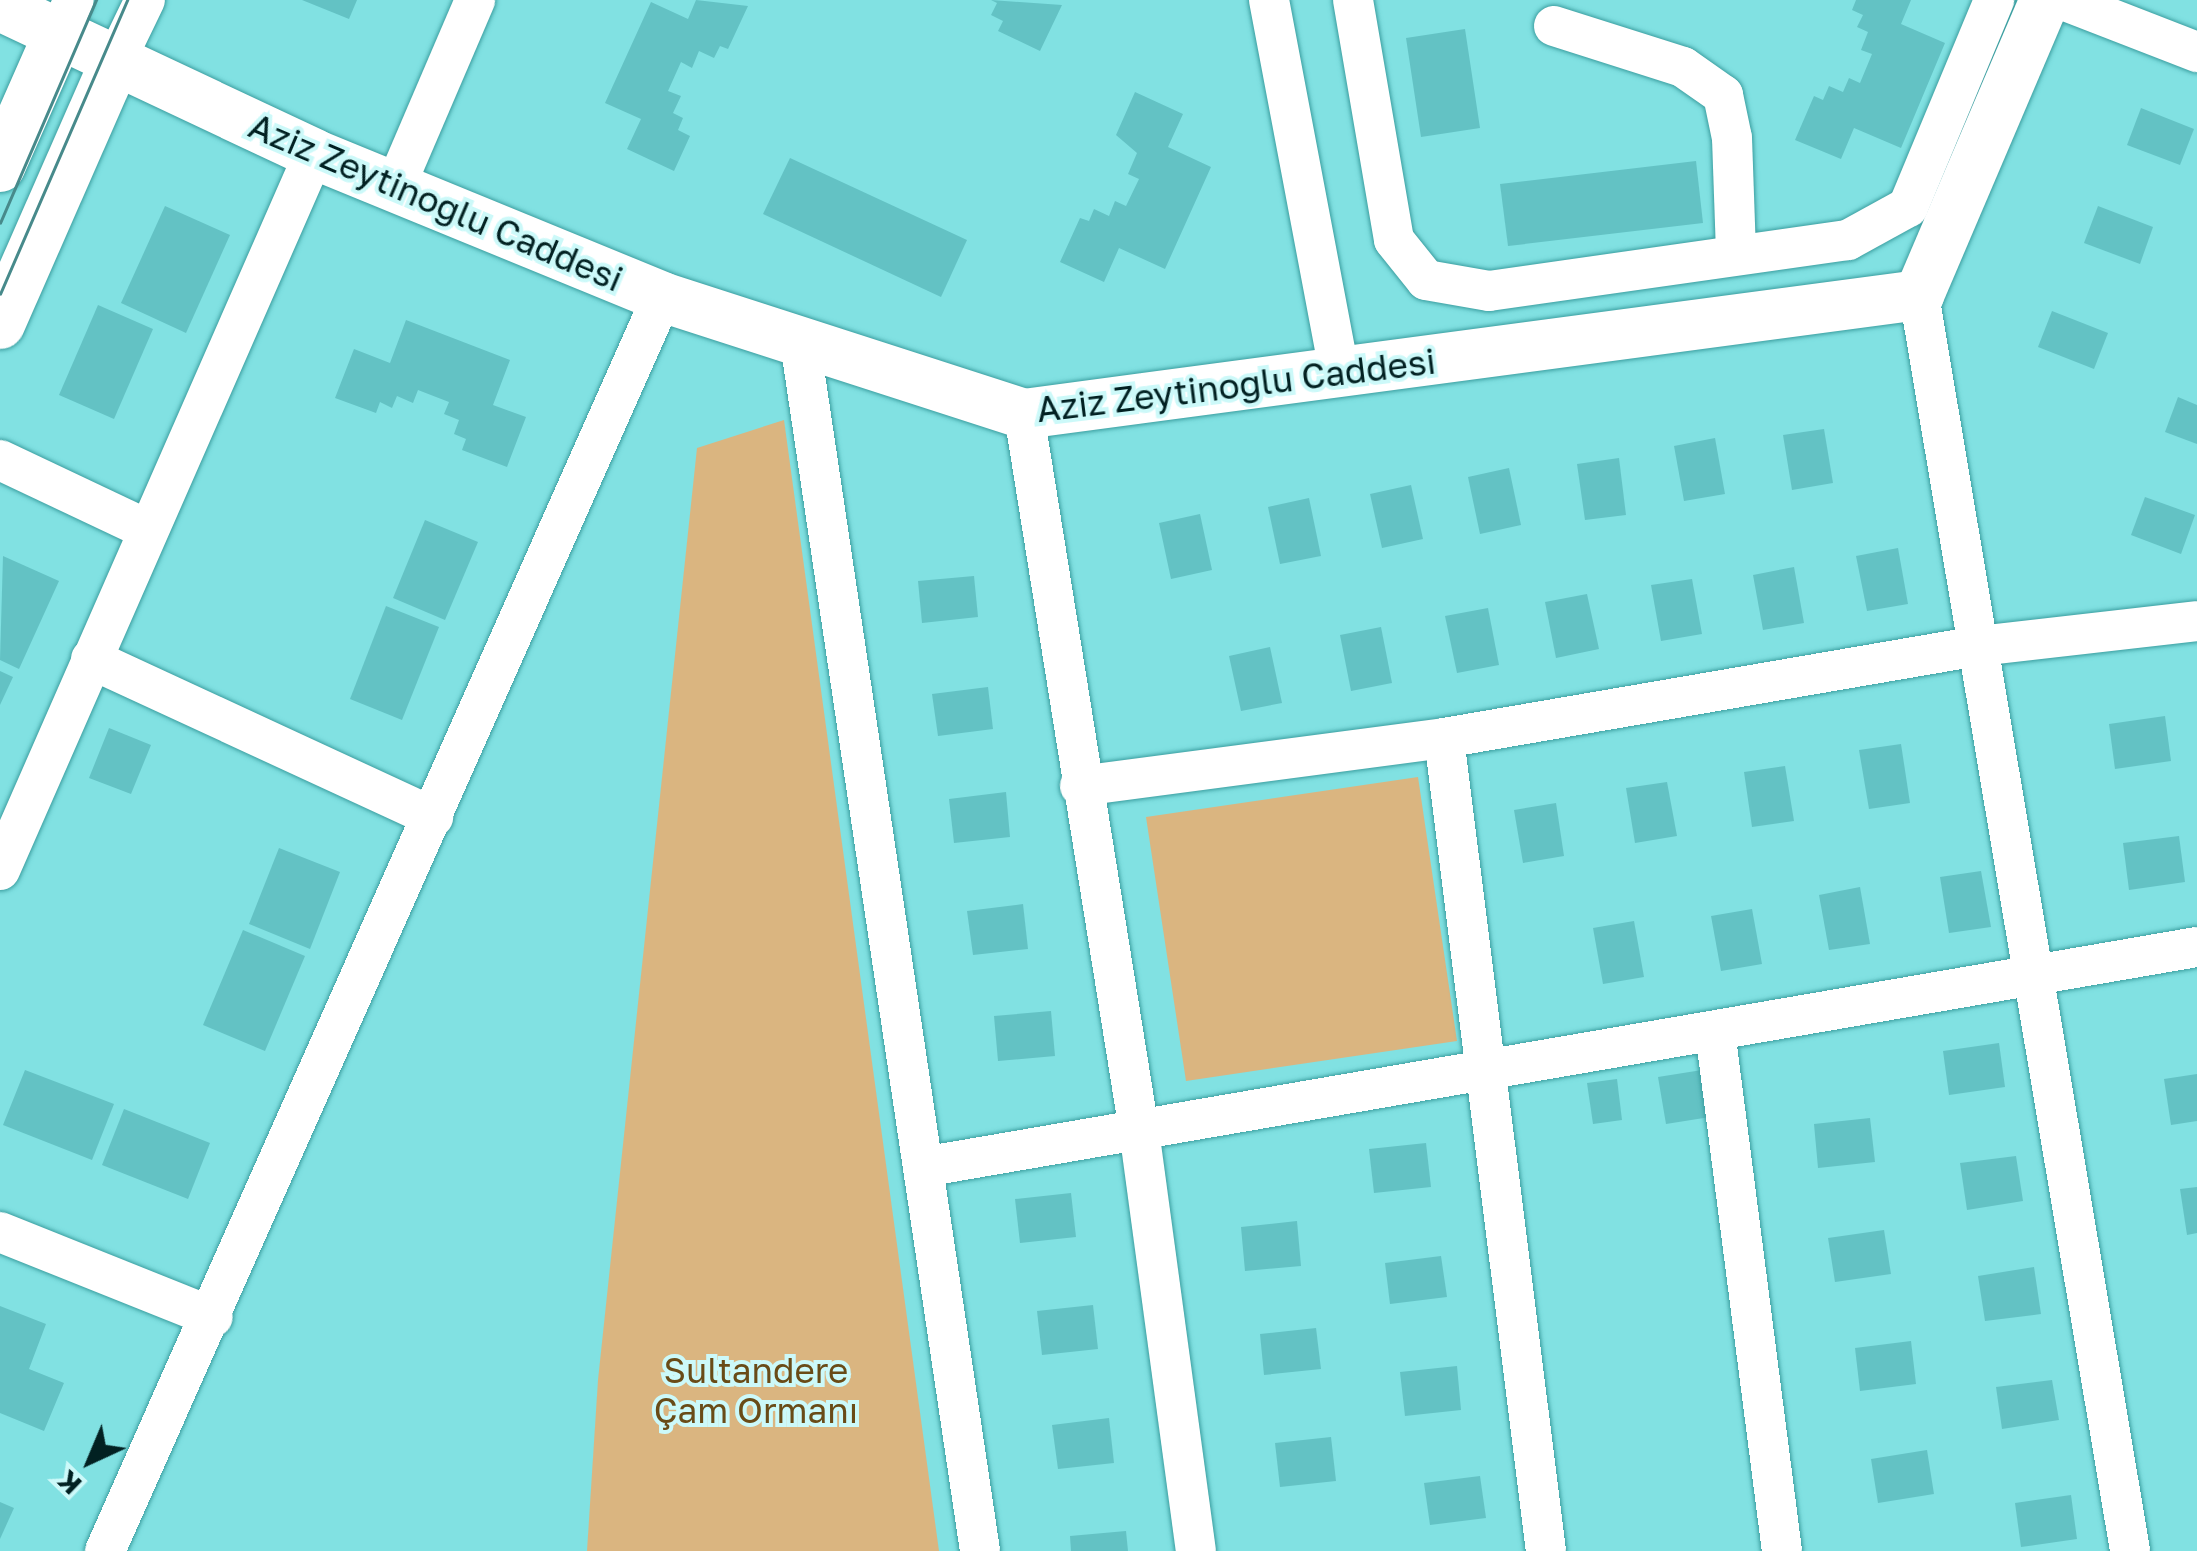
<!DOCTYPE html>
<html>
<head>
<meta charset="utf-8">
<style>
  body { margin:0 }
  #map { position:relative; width:2197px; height:1551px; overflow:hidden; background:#81e1e2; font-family:"Golos Text",sans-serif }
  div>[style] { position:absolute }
  .green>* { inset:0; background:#dab580 }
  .building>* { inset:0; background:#63c2c4 }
  .roads { filter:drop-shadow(0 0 2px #3b9ea0) drop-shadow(0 0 2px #3b9ea0) }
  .minor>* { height:40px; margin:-20px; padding:0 20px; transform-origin:20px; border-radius:20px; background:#fff }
  .major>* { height:50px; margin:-25px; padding:0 25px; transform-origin:25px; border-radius:25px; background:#fff }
  .tram>* { height:2.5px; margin:-1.25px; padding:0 1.25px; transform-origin:1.25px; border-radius:1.25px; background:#478a8b }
  span { translate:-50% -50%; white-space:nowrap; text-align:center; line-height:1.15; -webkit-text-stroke:8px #ccf9f9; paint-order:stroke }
  .street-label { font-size:35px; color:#022122 }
  .park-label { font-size:35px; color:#694b17 }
  .north { position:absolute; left:40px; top:1411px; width:100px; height:100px; -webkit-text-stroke:8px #ccf9f9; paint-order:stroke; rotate:224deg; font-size:28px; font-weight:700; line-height:40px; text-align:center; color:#022122 }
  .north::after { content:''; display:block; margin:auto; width:35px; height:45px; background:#022122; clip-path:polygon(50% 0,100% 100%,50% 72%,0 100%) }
</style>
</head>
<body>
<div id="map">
  <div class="green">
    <i style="clip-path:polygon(784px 420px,939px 1551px,587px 1551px,598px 1380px,697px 448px)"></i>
    <i style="clip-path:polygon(1418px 777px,1457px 1041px,1186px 1081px,1146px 817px)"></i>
  </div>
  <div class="building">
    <i style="clip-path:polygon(302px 0,357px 0,349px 19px)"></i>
    <i style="clip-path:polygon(696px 0,748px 6px,728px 49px,720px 46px,714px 58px,699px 51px,692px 68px,681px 62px,668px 91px,681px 96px,673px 113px,683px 118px,678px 130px,690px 136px,674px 171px,627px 149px,641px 119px,605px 103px,651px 2px,688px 19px)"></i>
    <i style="clip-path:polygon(991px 0,1062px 5px,1040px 51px,998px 31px,1003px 21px,991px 15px,997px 3px)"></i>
    <i style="clip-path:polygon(1856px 0,1911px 0,1901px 24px,1945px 43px,1901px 148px,1854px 128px,1841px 159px,1795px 140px,1814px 96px,1823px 100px,1829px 86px,1843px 92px,1849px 78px,1860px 83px,1872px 54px,1861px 50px,1868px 32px,1857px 27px,1863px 15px,1852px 10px)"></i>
    <i style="clip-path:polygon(1465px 29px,1480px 128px,1421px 137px,1406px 38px)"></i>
    <i style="clip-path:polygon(1135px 92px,1183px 114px,1168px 147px,1211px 167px,1165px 269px,1119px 248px,1104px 282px,1060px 262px,1080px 218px,1089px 221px,1094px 209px,1109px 216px,1115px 201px,1126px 206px,1139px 179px,1128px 174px,1137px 153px,1116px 135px)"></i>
    <i style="clip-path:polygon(2141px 108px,2194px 129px,2180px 165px,2127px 145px)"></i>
    <i style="clip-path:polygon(790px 158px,967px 240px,941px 297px,763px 214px)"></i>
    <i style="clip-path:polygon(1696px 161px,1703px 223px,1508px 246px,1500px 184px)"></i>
    <i style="clip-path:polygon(165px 206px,230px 235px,186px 333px,121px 303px)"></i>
    <i style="clip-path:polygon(2098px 206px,2153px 227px,2140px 264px,2084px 243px)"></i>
    <i style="clip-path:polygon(98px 305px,153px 329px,114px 419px,59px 395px)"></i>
    <i style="clip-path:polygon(2052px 311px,2108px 333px,2094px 369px,2038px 347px)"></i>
    <i style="clip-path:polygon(406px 320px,510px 360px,493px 405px,526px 417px,507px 467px,462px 450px,466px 439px,454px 434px,459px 420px,444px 414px,449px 402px,418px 390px,413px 403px,397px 396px,392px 408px,380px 402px,376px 413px,335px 398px,354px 349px,390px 363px)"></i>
    <i style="clip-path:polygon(2178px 397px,2197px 405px,2197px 444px,2165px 432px)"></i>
    <i style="clip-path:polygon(1824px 429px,1833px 483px,1792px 490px,1783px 435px)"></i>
    <i style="clip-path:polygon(1715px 438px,1725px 494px,1684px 501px,1674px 446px)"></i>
    <i style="clip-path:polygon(1619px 458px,1626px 515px,1585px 520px,1577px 464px)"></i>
    <i style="clip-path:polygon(1509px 468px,1521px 525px,1480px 534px,1468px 477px)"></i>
    <i style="clip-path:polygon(1411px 485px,1423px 539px,1382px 548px,1370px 494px)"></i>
    <i style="clip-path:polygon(2145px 497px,2195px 515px,2181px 554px,2131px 535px)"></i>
    <i style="clip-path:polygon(1309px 498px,1321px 556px,1280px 564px,1268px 507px)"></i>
    <i style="clip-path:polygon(1200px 514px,1212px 570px,1171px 579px,1159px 523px)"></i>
    <i style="clip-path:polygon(425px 520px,478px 542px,445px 620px,393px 598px)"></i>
    <i style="clip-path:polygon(1898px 548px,1908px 604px,1867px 611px,1856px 556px)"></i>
    <i style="clip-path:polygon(3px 556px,59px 581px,19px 669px,0 660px)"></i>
    <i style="clip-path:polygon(1794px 567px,1804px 623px,1763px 630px,1753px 575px)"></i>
    <i style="clip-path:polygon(974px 576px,978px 617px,922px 623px,918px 581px)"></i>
    <i style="clip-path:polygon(1692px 579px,1702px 634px,1661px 641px,1651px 585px)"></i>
    <i style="clip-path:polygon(1587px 594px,1599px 649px,1556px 658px,1545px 602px)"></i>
    <i style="clip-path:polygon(386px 606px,439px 627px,402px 720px,350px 699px)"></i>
    <i style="clip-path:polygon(1488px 608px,1499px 665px,1457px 673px,1445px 616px)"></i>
    <i style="clip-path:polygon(1381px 627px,1392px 683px,1351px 691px,1340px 635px)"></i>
    <i style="clip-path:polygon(1270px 647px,1282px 703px,1241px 711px,1229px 656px)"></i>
    <i style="clip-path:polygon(0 671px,13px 677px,0 705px)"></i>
    <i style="clip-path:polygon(988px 687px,993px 729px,938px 736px,932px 694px)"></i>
    <i style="clip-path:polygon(2165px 716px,2171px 761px,2115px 769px,2109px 724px)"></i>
    <i style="clip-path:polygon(109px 728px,151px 745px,131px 794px,89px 778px)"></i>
    <i style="clip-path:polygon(1901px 744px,1910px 803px,1869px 809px,1859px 750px)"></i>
    <i style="clip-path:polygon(1785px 766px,1794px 821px,1752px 827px,1744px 772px)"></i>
    <i style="clip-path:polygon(1667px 782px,1677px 836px,1635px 843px,1626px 788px)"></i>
    <i style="clip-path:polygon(1006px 792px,1010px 837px,954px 843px,949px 799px)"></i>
    <i style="clip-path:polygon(1556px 803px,1564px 856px,1523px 863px,1514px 810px)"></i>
    <i style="clip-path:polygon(2179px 836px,2185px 882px,2129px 890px,2123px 843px)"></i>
    <i style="clip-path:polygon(279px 848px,340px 872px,310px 949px,249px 924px)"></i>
    <i style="clip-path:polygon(1981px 871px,1991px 927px,1949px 933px,1940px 877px)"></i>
    <i style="clip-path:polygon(1860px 887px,1870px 944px,1829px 950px,1819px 895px)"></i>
    <i style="clip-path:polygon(1023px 904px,1028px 949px,973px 955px,967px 911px)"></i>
    <i style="clip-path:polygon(1752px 909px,1762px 964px,1721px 971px,1711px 916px)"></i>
    <i style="clip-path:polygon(1634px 921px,1644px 977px,1603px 984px,1593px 928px)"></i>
    <i style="clip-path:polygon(243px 930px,305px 956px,265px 1051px,203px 1025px)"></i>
    <i style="clip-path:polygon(1051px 1011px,1055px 1056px,998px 1061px,994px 1016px)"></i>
    <i style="clip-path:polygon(1999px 1043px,2005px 1087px,1949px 1095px,1943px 1051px)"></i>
    <i style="clip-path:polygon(25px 1070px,114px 1104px,92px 1160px,3px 1125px)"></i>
    <i style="clip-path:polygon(1702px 1070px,1710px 1117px,1666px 1124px,1658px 1077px)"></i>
    <i style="clip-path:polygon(2197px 1074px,2197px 1121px,2171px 1125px,2164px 1079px)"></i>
    <i style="clip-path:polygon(1617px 1079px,1622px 1120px,1593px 1124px,1587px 1083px)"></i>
    <i style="clip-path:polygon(124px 1109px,210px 1143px,188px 1199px,102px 1165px)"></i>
    <i style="clip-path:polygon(1870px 1118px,1875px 1162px,1818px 1168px,1814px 1124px)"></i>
    <i style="clip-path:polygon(1426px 1143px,1431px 1187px,1374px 1193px,1369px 1149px)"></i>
    <i style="clip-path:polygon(2016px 1156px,2023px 1201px,1967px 1210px,1960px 1163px)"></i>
    <i style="clip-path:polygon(2197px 1187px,2197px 1233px,2187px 1235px,2180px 1189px)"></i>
    <i style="clip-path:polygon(1071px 1193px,1076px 1237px,1020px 1243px,1015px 1199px)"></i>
    <i style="clip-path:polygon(1297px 1221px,1301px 1266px,1245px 1271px,1241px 1227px)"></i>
    <i style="clip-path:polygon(1884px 1230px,1891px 1274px,1835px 1282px,1828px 1238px)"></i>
    <i style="clip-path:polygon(1441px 1256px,1447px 1297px,1390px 1304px,1385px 1263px)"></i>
    <i style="clip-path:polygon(2034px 1267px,2041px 1314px,1985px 1321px,1978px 1276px)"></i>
    <i style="clip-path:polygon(1093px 1305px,1098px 1349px,1042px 1355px,1037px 1311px)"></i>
    <i style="clip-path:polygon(0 1306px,46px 1324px,29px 1369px,64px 1383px,44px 1431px,0 1413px)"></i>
    <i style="clip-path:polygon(1316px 1328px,1321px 1369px,1264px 1375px,1260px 1334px)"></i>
    <i style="clip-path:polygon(1911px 1341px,1916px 1384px,1860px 1391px,1855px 1348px)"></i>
    <i style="clip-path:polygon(1457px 1366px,1461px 1410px,1405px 1416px,1400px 1372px)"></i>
    <i style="clip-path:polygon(2052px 1380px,2059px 1420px,2002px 1429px,1996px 1387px)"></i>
    <i style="clip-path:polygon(1109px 1418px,1114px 1463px,1058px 1469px,1052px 1425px)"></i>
    <i style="clip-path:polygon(1331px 1437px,1336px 1481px,1280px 1487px,1275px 1443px)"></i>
    <i style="clip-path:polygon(1927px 1450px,1934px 1494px,1878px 1503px,1871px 1459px)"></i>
    <i style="clip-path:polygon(1480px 1476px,1486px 1518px,1430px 1525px,1424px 1483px)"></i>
    <i style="clip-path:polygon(2071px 1495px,2077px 1539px,2021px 1547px,2015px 1503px)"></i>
    <i style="clip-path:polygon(0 1502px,14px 1508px,0 1539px)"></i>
    <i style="clip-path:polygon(1126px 1531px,1128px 1551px,1071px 1551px,1070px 1536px)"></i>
  </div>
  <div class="roads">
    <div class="minor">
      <i style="left:1269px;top:0;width:379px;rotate:79.3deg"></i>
      <i style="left:1353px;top:0;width:243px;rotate:80.3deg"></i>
      <i style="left:1394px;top:240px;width:51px;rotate:51.3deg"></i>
      <i style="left:1426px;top:280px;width:64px;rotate:9.9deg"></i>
      <i style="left:1489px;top:291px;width:363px;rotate:-8.1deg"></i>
      <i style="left:1848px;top:240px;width:68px;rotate:-28.8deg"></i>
      <i style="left:1908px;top:207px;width:224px;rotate:-67.4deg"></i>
      <i style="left:2063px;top:0;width:144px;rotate:21.2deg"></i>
      <i style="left:1554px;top:26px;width:135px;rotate:17.6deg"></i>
      <i style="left:1683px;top:67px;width:49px;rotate:35deg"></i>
      <i style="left:1723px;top:95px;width:44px;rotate:78.2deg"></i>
      <i style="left:1732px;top:138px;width:116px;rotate:88deg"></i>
      <i style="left:59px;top:33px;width:36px;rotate:-66deg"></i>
      <i style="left:114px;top:64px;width:71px;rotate:-64.2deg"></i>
      <i style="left:395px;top:187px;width:203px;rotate:-66.8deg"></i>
      <i style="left:1919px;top:295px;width:1274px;rotate:80.46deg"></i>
      <i style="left:800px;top:342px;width:1222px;rotate:81.53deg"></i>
      <i style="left:1024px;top:414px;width:725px;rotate:80.88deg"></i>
      <i style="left:1139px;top:1130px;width:425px;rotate:82.3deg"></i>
      <i style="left:0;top:460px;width:164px;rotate:25.3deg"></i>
      <i style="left:91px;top:659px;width:377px;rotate:24.8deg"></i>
      <i style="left:1444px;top:738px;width:819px;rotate:82.85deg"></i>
      <i style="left:1080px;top:786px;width:367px;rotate:-7.5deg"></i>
      <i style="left:1444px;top:738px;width:542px;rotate:-9.78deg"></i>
      <i style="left:1978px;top:646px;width:220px;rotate:-6.5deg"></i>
      <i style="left:0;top:870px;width:782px;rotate:-66.32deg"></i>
      <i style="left:1715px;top:1031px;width:524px;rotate:82.66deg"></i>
      <i style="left:923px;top:1167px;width:1293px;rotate:-9.8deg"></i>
      <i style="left:0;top:1232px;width:229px;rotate:21.8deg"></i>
      <i style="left:105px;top:1551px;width:1372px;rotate:-66.05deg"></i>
    </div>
    <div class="major">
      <i style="left:0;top:6px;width:347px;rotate:25.2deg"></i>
      <i style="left:314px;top:154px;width:376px;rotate:22.3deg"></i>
      <i style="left:662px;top:297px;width:380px;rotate:17.9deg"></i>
      <i style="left:1024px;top:414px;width:903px;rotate:-7.57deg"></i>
      <i style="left:1919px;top:295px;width:321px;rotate:-66.9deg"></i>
      <i style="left:0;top:167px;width:146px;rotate:-66.2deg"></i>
      <i style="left:0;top:324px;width:284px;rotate:-66.3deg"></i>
    </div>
  </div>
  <div class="tram">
    <i style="left:0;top:223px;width:243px;rotate:-66.7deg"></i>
    <i style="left:0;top:294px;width:320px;rotate:-66.6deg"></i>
  </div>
  <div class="street-label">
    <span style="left:436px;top:202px;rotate:23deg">Aziz Zeytinoğlu Caddesi</span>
    <span style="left:1236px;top:385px;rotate:-7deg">Aziz Zeytinoğlu Caddesi</span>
  </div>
  <div class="park-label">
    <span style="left:756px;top:1390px">Sultandere<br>Çam Ormanı</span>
  </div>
  <div class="north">K</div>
</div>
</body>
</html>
